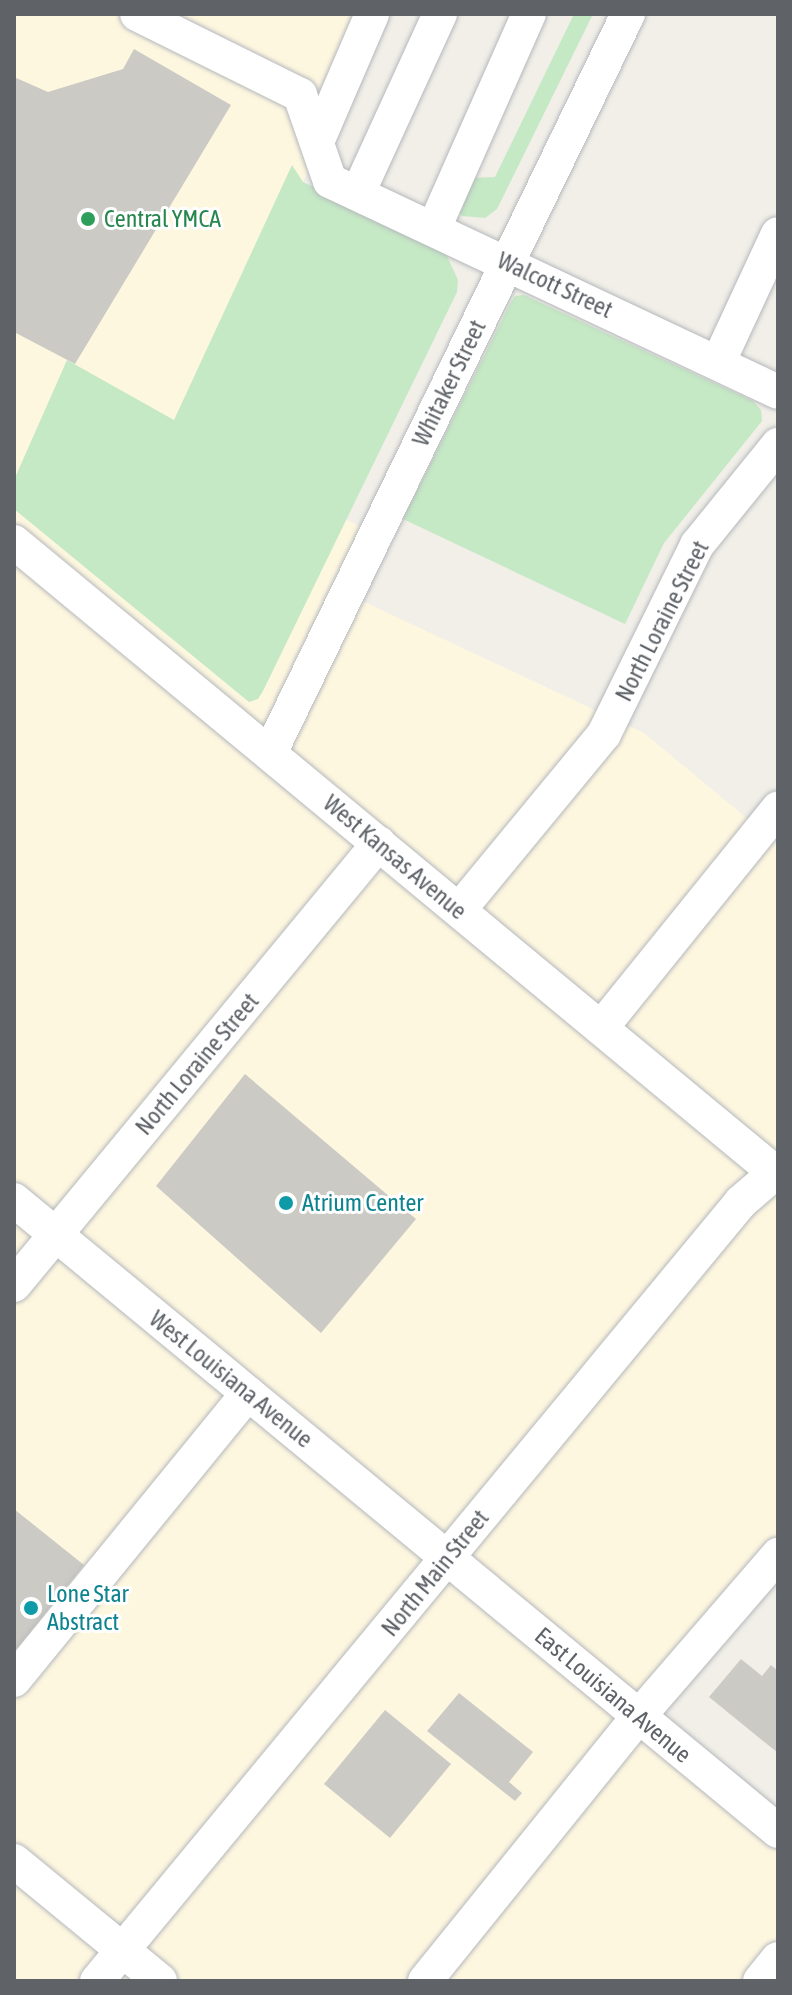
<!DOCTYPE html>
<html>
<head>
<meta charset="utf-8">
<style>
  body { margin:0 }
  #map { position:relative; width:792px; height:1995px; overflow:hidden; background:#f1efe8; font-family:"Asap Condensed",sans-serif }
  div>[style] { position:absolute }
  .commercial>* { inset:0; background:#fef7e0 }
  .green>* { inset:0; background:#c5e8c5 }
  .building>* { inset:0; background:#cccac5 }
  .roads { filter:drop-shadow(0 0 2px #b5b8bc) drop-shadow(0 0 2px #b5b8bc) }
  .minor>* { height:34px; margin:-17px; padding:0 17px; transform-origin:17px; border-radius:17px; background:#fff }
  .dots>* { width:22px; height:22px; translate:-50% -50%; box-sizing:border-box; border:4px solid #fff; border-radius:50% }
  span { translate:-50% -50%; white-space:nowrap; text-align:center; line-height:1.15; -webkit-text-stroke:6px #fff; paint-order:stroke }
  .leisure-label { font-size:24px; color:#27864d }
  .left { translate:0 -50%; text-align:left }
  .street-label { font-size:24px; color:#5f6368 }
  .culture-label { font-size:24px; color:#0d838f }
  .frame { position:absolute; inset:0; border:16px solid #5f6368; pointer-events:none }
</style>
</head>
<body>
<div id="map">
  <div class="commercial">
    <i style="clip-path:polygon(14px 14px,383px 14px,180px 439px,376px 534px,347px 594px,644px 733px,778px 844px,778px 1553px,643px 1716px,778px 1828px,778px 1981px,14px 1981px)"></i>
  </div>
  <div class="green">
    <i style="clip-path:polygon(574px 14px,593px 14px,497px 209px,485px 218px,462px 216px,458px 212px,471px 178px,495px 177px)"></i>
    <i style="clip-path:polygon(292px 165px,303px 182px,445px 252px,458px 280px,457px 292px,263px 691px,258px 699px,249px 702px,14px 509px,14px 480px,67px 360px,174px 420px)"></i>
    <i style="clip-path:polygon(524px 295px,753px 401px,761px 410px,762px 421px,664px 543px,625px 624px,403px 519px,510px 304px,515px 296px)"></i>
  </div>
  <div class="building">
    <i style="clip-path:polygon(134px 49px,231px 105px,75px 364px,14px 332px,14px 77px,48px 92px,123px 69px)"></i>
    <i style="clip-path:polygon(245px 1074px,416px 1219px,321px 1333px,156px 1186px)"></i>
    <i style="clip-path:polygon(14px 1509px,84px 1565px,14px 1652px)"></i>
    <i style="clip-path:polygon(741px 1659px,762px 1676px,771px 1665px,778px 1671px,778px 1753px,709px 1697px)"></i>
    <i style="clip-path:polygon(459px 1693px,533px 1752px,509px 1782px,522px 1793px,515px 1801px,427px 1731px)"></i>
    <i style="clip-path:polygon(385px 1710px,451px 1764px,390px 1838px,324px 1784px)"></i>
  </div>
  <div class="roads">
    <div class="minor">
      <i style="left:137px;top:14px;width:182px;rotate:26.4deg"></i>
      <i style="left:300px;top:95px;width:91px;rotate:70.8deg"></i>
      <i style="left:330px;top:181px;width:495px;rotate:25.2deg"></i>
      <i style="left:317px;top:142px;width:139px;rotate:-66.7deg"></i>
      <i style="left:358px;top:193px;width:197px;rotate:-65.4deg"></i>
      <i style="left:434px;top:228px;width:234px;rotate:-66.1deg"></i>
      <i style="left:718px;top:363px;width:142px;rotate:-65.1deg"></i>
      <i style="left:14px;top:542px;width:992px;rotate:39.64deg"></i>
      <i style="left:270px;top:753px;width:821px;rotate:-64.15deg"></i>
      <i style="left:459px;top:910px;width:228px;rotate:-50.5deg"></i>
      <i style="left:604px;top:734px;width:211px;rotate:-63.8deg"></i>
      <i style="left:697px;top:545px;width:129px;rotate:-51deg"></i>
      <i style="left:601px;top:1028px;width:282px;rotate:-51.1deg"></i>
      <i style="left:14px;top:1200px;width:991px;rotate:39.55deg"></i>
      <i style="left:14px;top:1285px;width:573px;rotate:-50.45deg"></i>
      <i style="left:14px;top:1680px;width:370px;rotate:-50.8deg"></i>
      <i style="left:14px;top:1861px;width:189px;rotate:39.4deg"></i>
      <i style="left:97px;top:1981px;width:1011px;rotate:-50.42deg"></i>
      <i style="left:741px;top:1202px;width:49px;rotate:-40.9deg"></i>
      <i style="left:425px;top:1981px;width:341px;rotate:-51.1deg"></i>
      <i style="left:639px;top:1716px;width:213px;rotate:-49.2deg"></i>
      <i style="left:760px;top:1981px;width:28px;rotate:-51deg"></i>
    </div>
  </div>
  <div class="dots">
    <i style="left:88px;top:219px;background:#2e9e5b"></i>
    <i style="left:286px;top:1203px;background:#0f9aa8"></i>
    <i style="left:31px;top:1608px;background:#0f9aa8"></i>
  </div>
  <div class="leisure-label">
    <span class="left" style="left:104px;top:219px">Central YMCA</span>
  </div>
  <div class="street-label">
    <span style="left:555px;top:285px;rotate:25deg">Walcott Street</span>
    <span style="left:449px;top:383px;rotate:-64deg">Whitaker Street</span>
    <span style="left:662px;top:621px;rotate:-63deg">North Loraine Street</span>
    <span style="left:395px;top:857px;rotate:40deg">West Kansas Avenue</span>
    <span style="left:197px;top:1064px;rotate:-50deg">North Loraine Street</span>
    <span style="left:231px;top:1379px;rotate:39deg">West Louisiana Avenue</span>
    <span style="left:435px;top:1573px;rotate:-51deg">North Main Street</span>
    <span style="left:613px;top:1695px;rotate:40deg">East Louisiana Avenue</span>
  </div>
  <div class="culture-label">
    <span class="left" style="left:302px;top:1203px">Atrium Center</span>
    <span class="left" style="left:47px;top:1608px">Lone Star<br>Abstract</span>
  </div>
  <div class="frame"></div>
</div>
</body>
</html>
